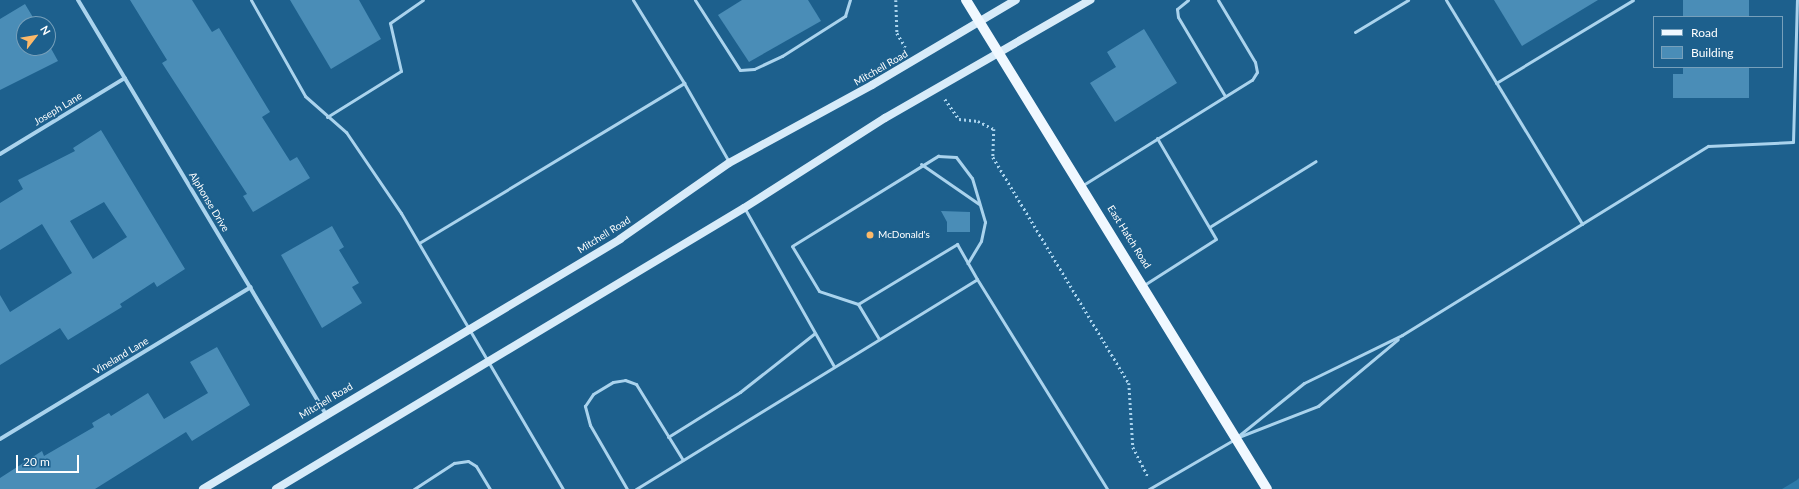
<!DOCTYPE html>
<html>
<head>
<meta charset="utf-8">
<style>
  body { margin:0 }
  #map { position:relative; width:1799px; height:489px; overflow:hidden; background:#1d608d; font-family:Lato,sans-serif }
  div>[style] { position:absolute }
  .green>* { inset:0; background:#2d7aa9 }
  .building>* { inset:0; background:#4a8db7 }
  .path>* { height:2.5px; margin-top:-1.25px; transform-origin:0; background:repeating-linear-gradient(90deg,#aad3ed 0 2px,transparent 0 5px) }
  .lane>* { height:3px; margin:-1.5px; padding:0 1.5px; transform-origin:1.5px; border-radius:1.5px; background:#aad3ed }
  .street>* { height:4px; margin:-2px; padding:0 2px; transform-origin:2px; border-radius:2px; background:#aad3ed }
  .secondary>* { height:8px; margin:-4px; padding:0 4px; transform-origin:4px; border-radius:4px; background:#d7ebf9 }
  .primary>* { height:10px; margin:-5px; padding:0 5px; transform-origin:5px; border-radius:5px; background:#f0f8ff }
  .dots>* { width:11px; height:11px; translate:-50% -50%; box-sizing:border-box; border:2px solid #1d608d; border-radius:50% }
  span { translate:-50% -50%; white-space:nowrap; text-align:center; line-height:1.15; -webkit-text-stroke:4px #1d608d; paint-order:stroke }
  .street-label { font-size:10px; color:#fff }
  .poi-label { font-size:10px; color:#fff }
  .left { translate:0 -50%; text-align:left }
  .legend { position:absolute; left:1653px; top:16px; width:130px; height:52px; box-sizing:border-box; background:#1d608d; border:1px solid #77a0bb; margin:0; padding:5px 7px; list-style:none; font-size:12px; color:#fff }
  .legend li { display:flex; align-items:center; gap:8px; height:20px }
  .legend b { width:20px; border:1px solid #77a0bb }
  .north { position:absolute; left:16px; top:16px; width:40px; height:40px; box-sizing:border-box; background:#1d608d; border:1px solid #77a0bb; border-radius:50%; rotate:59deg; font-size:11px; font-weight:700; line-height:16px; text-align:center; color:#fff }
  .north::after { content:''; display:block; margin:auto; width:14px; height:18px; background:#fcb969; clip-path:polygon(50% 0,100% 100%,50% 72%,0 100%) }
  .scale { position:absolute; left:16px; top:455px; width:63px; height:18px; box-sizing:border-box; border:2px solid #fff; border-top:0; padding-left:5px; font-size:12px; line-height:14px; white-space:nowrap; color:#fff; -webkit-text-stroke:3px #1d608d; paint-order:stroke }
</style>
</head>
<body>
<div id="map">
  <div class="green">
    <i style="clip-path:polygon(1799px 478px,1799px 489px,1782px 489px,1797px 480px)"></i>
  </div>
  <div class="building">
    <i style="clip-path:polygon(130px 0,192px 0,212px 32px,219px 28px,270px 112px,262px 117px,290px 161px,297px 157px,310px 178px,253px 212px,243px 196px,247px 194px,162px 63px,167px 60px)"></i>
    <i style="clip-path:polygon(290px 0,359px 0,381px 39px,331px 69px)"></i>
    <i style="clip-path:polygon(742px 0,808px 0,821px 21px,749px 62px,718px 15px)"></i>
    <i style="clip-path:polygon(1494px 0,1598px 0,1522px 46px)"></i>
    <i style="clip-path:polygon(1683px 0,1749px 0,1749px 17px,1683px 17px)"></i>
    <i style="clip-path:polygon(25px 4px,37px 24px,24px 24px,24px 48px,48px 48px,48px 43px,58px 61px,0 90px,0 19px)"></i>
    <i style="clip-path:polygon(1144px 29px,1177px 83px,1115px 122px,1090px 83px,1116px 67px,1107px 52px)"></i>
    <i style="clip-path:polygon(1683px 67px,1749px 67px,1749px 98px,1673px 98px,1673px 74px,1683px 74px)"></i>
    <i style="clip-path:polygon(evenodd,101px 130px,185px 269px,157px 287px,154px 282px,120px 304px,122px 307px,68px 340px,60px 328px,0 365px,0 295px,10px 312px,72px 273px,42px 224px,0 250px,0 203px,23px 189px,18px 180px,75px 151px,73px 148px,101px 130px,104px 202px,127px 237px,93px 259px,70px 221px,104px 202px)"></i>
    <i style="clip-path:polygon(941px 211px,970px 212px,970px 232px,947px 232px,947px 222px)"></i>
    <i style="clip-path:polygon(332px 226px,344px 247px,339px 250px,359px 283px,352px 287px,362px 303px,322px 328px,281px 255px)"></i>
    <i style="clip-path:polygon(217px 347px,250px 405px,192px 441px,186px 432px,95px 489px,0 489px,0 478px,42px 451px,44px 456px,94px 427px,92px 423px,109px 413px,111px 416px,148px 393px,164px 419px,208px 393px,190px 362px)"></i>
  </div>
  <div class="path">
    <i style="left:896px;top:0;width:33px;rotate:88deg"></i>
    <i style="left:897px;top:33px;width:17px;rotate:59deg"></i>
    <i style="left:945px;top:99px;width:24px;rotate:55deg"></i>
    <i style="left:959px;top:119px;width:19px;rotate:6deg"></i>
    <i style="left:978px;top:121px;width:18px;rotate:27deg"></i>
    <i style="left:994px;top:129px;width:28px;rotate:92deg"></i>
    <i style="left:993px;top:157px;width:264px;rotate:59deg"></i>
    <i style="left:1129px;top:383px;width:64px;rotate:86.4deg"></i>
    <i style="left:1133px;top:447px;width:34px;rotate:63deg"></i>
  </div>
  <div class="lane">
    <i style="left:251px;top:0;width:110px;rotate:60.6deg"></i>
    <i style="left:305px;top:96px;width:55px;rotate:41.3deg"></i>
    <i style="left:346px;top:132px;width:98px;rotate:55.8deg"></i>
    <i style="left:401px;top:213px;width:320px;rotate:59.6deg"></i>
    <i style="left:633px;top:0;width:97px;rotate:58.4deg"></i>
    <i style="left:695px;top:0;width:83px;rotate:57.3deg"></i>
    <i style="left:740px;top:70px;width:14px;rotate:-4deg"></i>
    <i style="left:754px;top:69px;width:31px;rotate:-25deg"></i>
    <i style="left:782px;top:56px;width:75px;rotate:-32.4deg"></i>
    <i style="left:845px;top:16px;width:17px;rotate:-73deg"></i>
    <i style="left:1188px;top:0;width:14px;rotate:141deg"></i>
    <i style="left:1177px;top:9px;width:8px;rotate:83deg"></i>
    <i style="left:1178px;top:17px;width:92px;rotate:59.3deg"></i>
    <i style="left:1446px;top:0;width:262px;rotate:58.7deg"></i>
    <i style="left:1355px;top:32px;width:62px;rotate:-31.1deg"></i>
    <i style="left:1496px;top:83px;width:160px;rotate:-31.2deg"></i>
    <i style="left:327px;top:117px;width:87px;rotate:-31.9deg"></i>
    <i style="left:401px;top:71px;width:49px;rotate:-102.9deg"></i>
    <i style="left:390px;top:23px;width:40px;rotate:-34.9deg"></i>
    <i style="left:921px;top:164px;width:70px;rotate:34.6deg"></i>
    <i style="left:1083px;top:185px;width:199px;rotate:-31.9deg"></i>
    <i style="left:1252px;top:80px;width:9px;rotate:-58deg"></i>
    <i style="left:1257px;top:72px;width:10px;rotate:-101deg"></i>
    <i style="left:1255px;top:62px;width:72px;rotate:-120.8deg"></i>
    <i style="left:745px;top:209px;width:180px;rotate:60.5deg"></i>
    <i style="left:1211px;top:226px;width:123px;rotate:-31.8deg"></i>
    <i style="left:419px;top:243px;width:310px;rotate:-31.1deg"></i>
    <i style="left:684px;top:83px;width:91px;rotate:60.3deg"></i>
    <i style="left:1144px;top:285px;width:85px;rotate:-32.6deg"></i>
    <i style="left:1216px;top:239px;width:117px;rotate:-120.3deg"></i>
    <i style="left:858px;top:304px;width:41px;rotate:-161.6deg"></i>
    <i style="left:819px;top:291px;width:52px;rotate:-121deg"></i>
    <i style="left:792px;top:246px;width:172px;rotate:-31.7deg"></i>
    <i style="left:938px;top:156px;width:18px;rotate:3deg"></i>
    <i style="left:956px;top:157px;width:26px;rotate:53deg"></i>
    <i style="left:972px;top:178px;width:46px;rotate:73.5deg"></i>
    <i style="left:985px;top:222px;width:19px;rotate:102deg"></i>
    <i style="left:981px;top:241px;width:26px;rotate:121deg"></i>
    <i style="left:879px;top:339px;width:41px;rotate:-121deg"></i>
    <i style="left:858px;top:304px;width:116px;rotate:-31.2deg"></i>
    <i style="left:957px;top:244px;width:40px;rotate:60.3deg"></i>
    <i style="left:1241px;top:436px;width:83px;rotate:-21.3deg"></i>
    <i style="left:1318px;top:406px;width:104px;rotate:-39.9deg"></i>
    <i style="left:668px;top:437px;width:85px;rotate:-32deg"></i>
    <i style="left:740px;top:392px;width:95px;rotate:-38.2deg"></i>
    <i style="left:1237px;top:437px;width:86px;rotate:-38.9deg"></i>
    <i style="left:1304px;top:383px;width:109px;rotate:-26.1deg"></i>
    <i style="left:1402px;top:335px;width:360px;rotate:-31.7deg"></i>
    <i style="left:1708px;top:146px;width:85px;rotate:-2.7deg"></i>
    <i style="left:1793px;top:142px;width:142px;rotate:-88.4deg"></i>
    <i style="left:414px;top:489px;width:48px;rotate:-33deg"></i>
    <i style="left:454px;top:463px;width:14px;rotate:-8deg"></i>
    <i style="left:468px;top:461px;width:9px;rotate:32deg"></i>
    <i style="left:476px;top:466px;width:27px;rotate:59deg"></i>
    <i style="left:627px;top:489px;width:74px;rotate:-120deg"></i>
    <i style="left:590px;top:425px;width:20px;rotate:-105deg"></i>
    <i style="left:585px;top:406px;width:14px;rotate:-56deg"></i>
    <i style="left:593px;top:394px;width:23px;rotate:-31deg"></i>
    <i style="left:613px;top:382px;width:12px;rotate:-9deg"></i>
    <i style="left:625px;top:380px;width:12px;rotate:20deg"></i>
    <i style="left:636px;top:384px;width:89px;rotate:58.3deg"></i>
    <i style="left:636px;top:489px;width:400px;rotate:-31.6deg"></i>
    <i style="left:977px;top:279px;width:247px;rotate:58.2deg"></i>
    <i style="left:1149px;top:489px;width:99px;rotate:-30.2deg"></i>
  </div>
  <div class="street">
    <i style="left:78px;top:0;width:481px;rotate:59.1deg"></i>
    <i style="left:0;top:154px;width:146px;rotate:-31.3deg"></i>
    <i style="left:0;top:439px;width:293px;rotate:-31.2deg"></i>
  </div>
  <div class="secondary">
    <i style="left:203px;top:489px;width:486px;rotate:-30.9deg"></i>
    <i style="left:620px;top:239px;width:133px;rotate:-34.9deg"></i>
    <i style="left:729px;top:163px;width:163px;rotate:-28.6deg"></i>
    <i style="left:872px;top:85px;width:167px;rotate:-30.6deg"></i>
    <i style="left:276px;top:489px;width:546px;rotate:-30.98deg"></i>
    <i style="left:744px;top:208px;width:167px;rotate:-32.6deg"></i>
    <i style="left:885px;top:118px;width:237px;rotate:-29.9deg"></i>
  </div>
  <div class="primary">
    <i style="left:966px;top:0;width:574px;rotate:58.39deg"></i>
  </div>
  <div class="dots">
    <i style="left:870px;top:235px;background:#fcb969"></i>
  </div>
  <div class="street-label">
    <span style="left:881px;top:68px;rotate:-30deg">Mitchell Road</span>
    <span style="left:58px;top:109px;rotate:-31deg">Joseph Lane</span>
    <span style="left:209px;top:202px;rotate:59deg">Alphonse Drive</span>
    <span style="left:604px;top:235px;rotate:-32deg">Mitchell Road</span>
    <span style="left:1129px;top:237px;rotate:58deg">East Hatch Road</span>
    <span style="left:121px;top:356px;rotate:-31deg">Vineland Lane</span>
    <span style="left:326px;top:401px;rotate:-31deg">Mitchell Road</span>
  </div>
  <div class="poi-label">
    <span class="left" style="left:878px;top:235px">McDonald's</span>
  </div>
  <ul class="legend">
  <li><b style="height:5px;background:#f0f8ff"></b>Road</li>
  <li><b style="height:11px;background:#4a8db7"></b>Building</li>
  </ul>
  <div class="north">N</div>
  <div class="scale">20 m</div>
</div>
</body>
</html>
